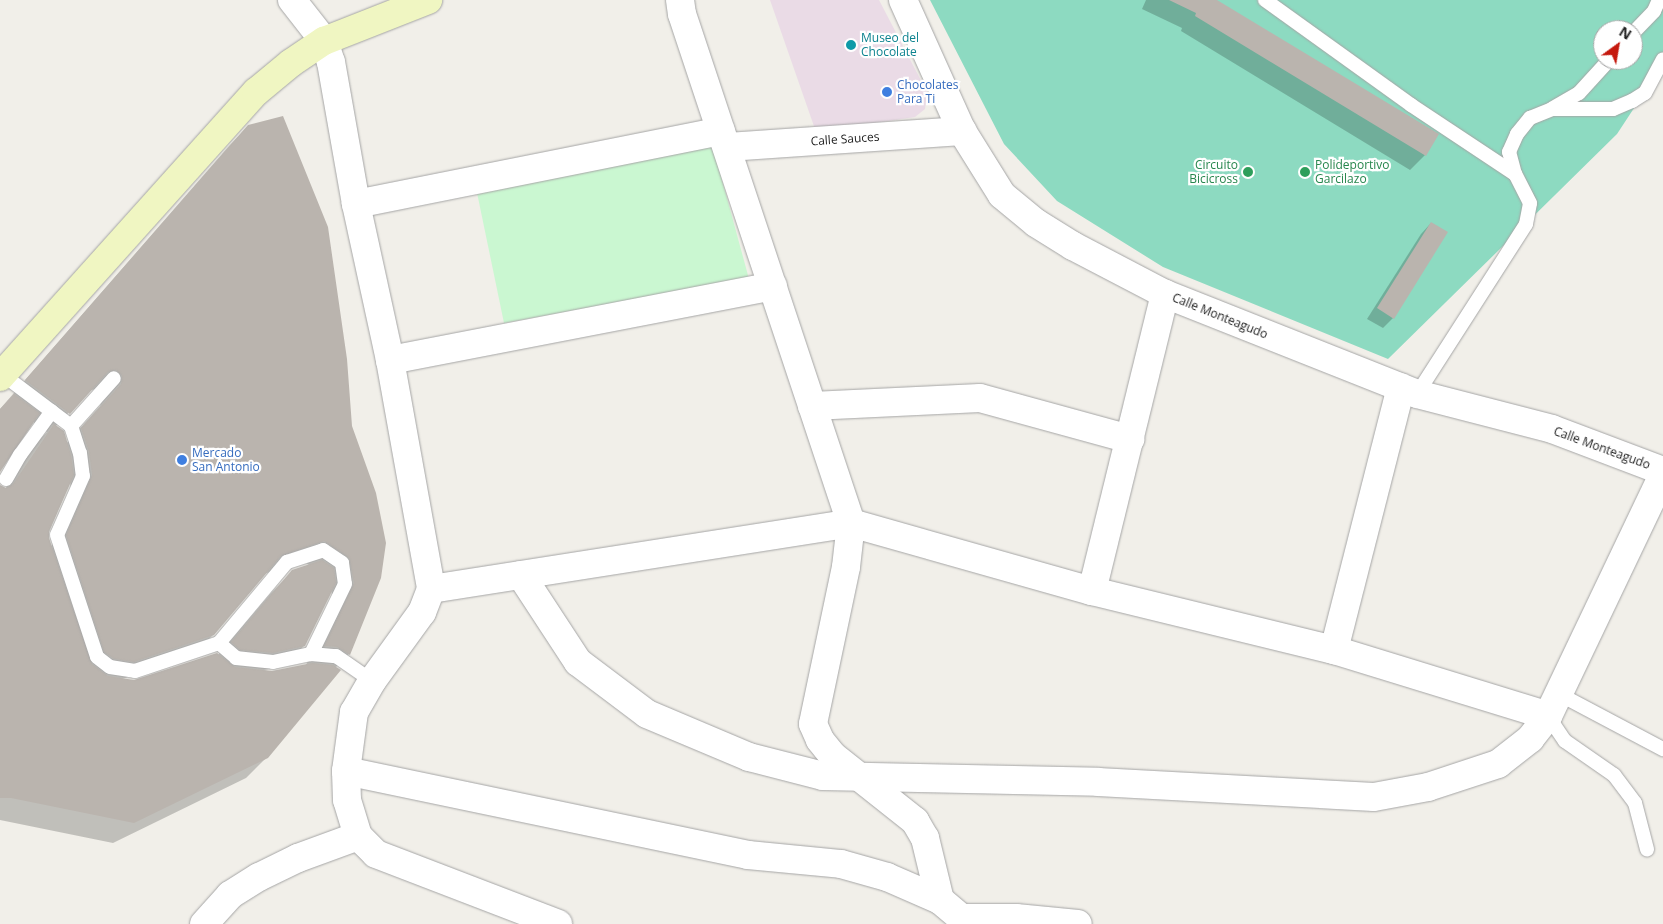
<!DOCTYPE html>
<html>
<head>
<meta charset="utf-8">
<style>
  body { margin:0 }
  #map { position:relative; width:1663px; height:924px; overflow:hidden; background:#f1efe9; font-family:"Open Sans",sans-serif }
  div>[style] { position:absolute }
  .industrial>* { inset:0; background:#eadbe6 }
  .park>* { inset:0; background:#caf7d1 }
  .pitch>* { inset:0; background:#8ddac1 }
  .shadow>* { inset:0; background:#0003 }
  .building>* { inset:0; background:#bab4ae }
  .roads { filter:drop-shadow(0 0 1px #a5a5a5) drop-shadow(0 0 1px #a5a5a5) }
  .lane>* { height:14px; margin:-7px; padding:0 7px; transform-origin:7px; border-radius:7px; background:#fff }
  .street>* { height:28px; margin:-14px; padding:0 14px; transform-origin:14px; border-radius:14px; background:#fff }
  .secondary>* { height:28px; margin:-14px; padding:0 14px; transform-origin:14px; border-radius:14px; background:#f0f6c2 }
  .dots>* { width:14px; height:14px; translate:-50% -50%; box-sizing:border-box; border:2px solid #fff; border-radius:50% }
  span { translate:-50% -50%; white-space:nowrap; text-align:center; line-height:1.15; -webkit-text-stroke:4.5px #fff; paint-order:stroke }
  .culture-label { font-size:12px; color:#0d838f }
  .left { translate:0 -50%; text-align:left }
  .shop-label { font-size:12px; color:#366cbe }
  .street-label { font-size:12px; color:#212121 }
  .leisure-label { font-size:12px; color:#27864d }
  .right { translate:-100% -50%; text-align:right }
  .north { position:absolute; left:1593px; top:20px; width:50px; height:50px; box-sizing:border-box; background:#fff; border:1px solid #a6a6a6; border-radius:50%; rotate:32deg; font-size:14px; font-weight:700; line-height:20px; text-align:center; color:#212121 }
  .north::after { content:''; display:block; margin:auto; width:18px; height:22px; background:#c5190e; clip-path:polygon(50% 0,100% 100%,50% 72%,0 100%) }
</style>
</head>
<body>
<div id="map">
  <div class="industrial">
    <i style="clip-path:polygon(770px 0,879px 0,927px 92px,925px 109px,915px 117px,816px 132px)"></i>
  </div>
  <div class="park">
    <i style="clip-path:polygon(709px 132px,749px 279px,504px 323px,475px 183px)"></i>
  </div>
  <div class="pitch">
    <i style="clip-path:polygon(evenodd,930px 0,1663px 0,1663px 64px,1617px 134px,1388px 359px,1163px 267px,1057px 201px,1004px 144px,930px 0,1603px 30px,1633px 30px,1633px 60px,1603px 60px,1603px 30px)"></i>
  </div>
  <div class="shadow">
    <i style="clip-path:polygon(1146px 0,1215px 0,1425px 155px,1410px 170px,1181px 31px,1182px 28px,1142px 9px)"></i>
    <i style="clip-path:polygon(evenodd,248px 126px,374px 494px,349px 654px,335px 668px,267px 757px,246px 778px,113px 843px,0 820px,0 486px,5px 489px,33px 446px,47px 432px,32px 421px,0 469px,0 409px,228px 147px,248px 126px,95px 389px,103px 397px,100px 406px,66px 444px,55px 427px,89px 391px,95px 389px,248px 126px,70px 482px,72px 497px,51px 547px,47px 537px,70px 482px,248px 126px,303px 561px,309px 565px,293px 571px,272px 592px,218px 655px,134px 681px,122px 679px,192px 656px,213px 635px,264px 574px,303px 561px,248px 126px,331px 590px,334px 604px,306px 665px,272px 672px,264px 670px,283px 666px,304px 646px,331px 590px)"></i>
    <i style="clip-path:polygon(1431px 223px,1393px 318px,1383px 328px,1367px 319px,1421px 234px)"></i>
  </div>
  <div class="building">
    <i style="clip-path:polygon(1169px 0,1217px 0,1439px 134px,1426px 156px,1195px 16px,1196px 13px)"></i>
    <i style="clip-path:polygon(283px 116px,328px 227px,347px 359px,352px 426px,376px 493px,386px 543px,381px 578px,350px 655px,337px 647px,324px 646px,354px 583px,349px 558px,324px 541px,281px 556px,214px 635px,134px 662px,114px 659px,104px 652px,66px 535px,92px 475px,89px 452px,81px 428px,121px 384px,122px 376px,116px 370px,108px 372px,70px 414px,25px 380px,248px 125px)"></i>
    <i style="clip-path:polygon(1431px 222px,1448px 232px,1394px 319px,1377px 308px)"></i>
    <i style="clip-path:polygon(14px 394px,40px 413px,0 472px,0 409px)"></i>
    <i style="clip-path:polygon(54px 424px,64px 431px,71px 455px,74px 475px,49px 531px,49px 538px,92px 664px,108px 676px,134px 680px,217px 653px,235px 667px,272px 671px,312px 663px,333px 665px,341px 670px,268px 758px,134px 823px,11px 798px,0 798px,0 485px,6px 488px,13px 484px)"></i>
    <i style="clip-path:polygon(322px 560px,334px 568px,336px 583px,305px 646px,273px 653px,240px 650px,231px 642px,292px 570px)"></i>
  </div>
  <div class="roads">
    <div class="lane">
      <i style="left:1265px;top:0;width:180px;rotate:35.7deg"></i>
      <i style="left:1411px;top:105px;width:125px;rotate:33.6deg"></i>
      <i style="left:1633px;top:33px;width:30px;rotate:-46deg"></i>
      <i style="left:1654px;top:11px;width:12px;rotate:-66deg"></i>
      <i style="left:1553px;top:108px;width:30px;rotate:-30deg"></i>
      <i style="left:1579px;top:93px;width:45px;rotate:-47.7deg"></i>
      <i style="left:2px;top:374px;width:86px;rotate:37deg"></i>
      <i style="left:71px;top:426px;width:28px;rotate:72deg"></i>
      <i style="left:80px;top:453px;width:23px;rotate:83deg"></i>
      <i style="left:83px;top:476px;width:64px;rotate:113.8deg"></i>
      <i style="left:57px;top:535px;width:128px;rotate:71.8deg"></i>
      <i style="left:97px;top:657px;width:16px;rotate:38deg"></i>
      <i style="left:110px;top:667px;width:25px;rotate:9deg"></i>
      <i style="left:135px;top:671px;width:89px;rotate:-18.4deg"></i>
      <i style="left:219px;top:643px;width:23px;rotate:41deg"></i>
      <i style="left:236px;top:658px;width:37px;rotate:6deg"></i>
      <i style="left:273px;top:662px;width:39px;rotate:-12deg"></i>
      <i style="left:311px;top:654px;width:25px;rotate:5deg"></i>
      <i style="left:336px;top:656px;width:44px;rotate:34.8deg"></i>
      <i style="left:1417px;top:394px;width:202px;rotate:-57.3deg"></i>
      <i style="left:1526px;top:224px;width:21px;rotate:-79deg"></i>
      <i style="left:1530px;top:203px;width:33px;rotate:-117deg"></i>
      <i style="left:1515px;top:174px;width:23px;rotate:-105deg"></i>
      <i style="left:1509px;top:152px;width:20px;rotate:-66deg"></i>
      <i style="left:1517px;top:134px;width:21px;rotate:-51deg"></i>
      <i style="left:1530px;top:118px;width:24px;rotate:-22deg"></i>
      <i style="left:1552px;top:109px;width:61px"></i>
      <i style="left:1613px;top:109px;width:21px;rotate:-23deg"></i>
      <i style="left:1632px;top:101px;width:15px;rotate:-32deg"></i>
      <i style="left:1645px;top:93px;width:38px;rotate:-62deg"></i>
      <i style="left:71px;top:426px;width:64px;rotate:-48.1deg"></i>
      <i style="left:6px;top:479px;width:28px;rotate:-60deg"></i>
      <i style="left:20px;top:455px;width:54px;rotate:-54deg"></i>
      <i style="left:219px;top:643px;width:106px;rotate:-50deg"></i>
      <i style="left:287px;top:562px;width:38px;rotate:-18deg"></i>
      <i style="left:323px;top:550px;width:23px;rotate:34deg"></i>
      <i style="left:342px;top:563px;width:21px;rotate:82deg"></i>
      <i style="left:345px;top:584px;width:78px;rotate:115.9deg"></i>
      <i style="left:1559px;top:694px;width:118px;rotate:27.9deg"></i>
      <i style="left:1548px;top:716px;width:30px;rotate:56deg"></i>
      <i style="left:1565px;top:741px;width:60px;rotate:34.8deg"></i>
      <i style="left:1614px;top:775px;width:35px;rotate:53deg"></i>
      <i style="left:1635px;top:803px;width:48px;rotate:75.4deg"></i>
    </div>
    <div class="street">
      <i style="left:292px;top:0;width:52px;rotate:52deg"></i>
      <i style="left:324px;top:41px;width:22px;rotate:72deg"></i>
      <i style="left:331px;top:62px;width:144px;rotate:80deg"></i>
      <i style="left:356px;top:204px;width:160px;rotate:77.7deg"></i>
      <i style="left:390px;top:360px;width:233px;rotate:79.8deg"></i>
      <i style="left:431px;top:589px;width:25px;rotate:111deg"></i>
      <i style="left:422px;top:612px;width:85px;rotate:125.9deg"></i>
      <i style="left:372px;top:681px;width:36px;rotate:120deg"></i>
      <i style="left:354px;top:712px;width:60px;rotate:97.7deg"></i>
      <i style="left:346px;top:771px;width:29px;rotate:88deg"></i>
      <i style="left:347px;top:800px;width:38px;rotate:73deg"></i>
      <i style="left:358px;top:836px;width:25px;rotate:45deg"></i>
      <i style="left:376px;top:854px;width:195px;rotate:21deg"></i>
      <i style="left:680px;top:0;width:14px;rotate:82deg"></i>
      <i style="left:682px;top:14px;width:536px;rotate:71.63deg"></i>
      <i style="left:851px;top:523px;width:44px;rotate:96.5deg"></i>
      <i style="left:846px;top:567px;width:160px;rotate:101.9deg"></i>
      <i style="left:813px;top:724px;width:17px;rotate:66deg"></i>
      <i style="left:820px;top:740px;width:21px;rotate:51deg"></i>
      <i style="left:833px;top:756px;width:105px;rotate:38.4deg"></i>
      <i style="left:915px;top:821px;width:20px;rotate:60deg"></i>
      <i style="left:925px;top:838px;width:64px;rotate:76.4deg"></i>
      <i style="left:903px;top:0;width:144px;rotate:65.8deg"></i>
      <i style="left:962px;top:131px;width:75px;rotate:58deg"></i>
      <i style="left:1002px;top:195px;width:44px;rotate:39.5deg"></i>
      <i style="left:1036px;top:223px;width:44px;rotate:31.9deg"></i>
      <i style="left:1073px;top:246px;width:104px;rotate:27.6deg"></i>
      <i style="left:1165px;top:294px;width:271px;rotate:21.6deg"></i>
      <i style="left:1417px;top:394px;width:139px;rotate:14.5deg"></i>
      <i style="left:1552px;top:429px;width:119px;rotate:20.7deg"></i>
      <i style="left:727px;top:147px;width:236px;rotate:-3.9deg"></i>
      <i style="left:356px;top:204px;width:372px;rotate:-11.3deg"></i>
      <i style="left:390px;top:360px;width:390px;rotate:-10.9deg"></i>
      <i style="left:812px;top:406px;width:168px;rotate:-2.7deg"></i>
      <i style="left:980px;top:398px;width:156px;rotate:15.3deg"></i>
      <i style="left:521px;top:575px;width:104px;rotate:56.8deg"></i>
      <i style="left:578px;top:662px;width:86px;rotate:37deg"></i>
      <i style="left:647px;top:714px;width:111px;rotate:22.9deg"></i>
      <i style="left:749px;top:757px;width:76px;rotate:14.4deg"></i>
      <i style="left:823px;top:776px;width:275px;rotate:1.2deg"></i>
      <i style="left:1098px;top:782px;width:276px;rotate:3.1deg"></i>
      <i style="left:1374px;top:797px;width:55px;rotate:-10.5deg"></i>
      <i style="left:1428px;top:787px;width:74px;rotate:-18.2deg"></i>
      <i style="left:1498px;top:764px;width:41px;rotate:-38deg"></i>
      <i style="left:1530px;top:739px;width:29px;rotate:-52deg"></i>
      <i style="left:431px;top:589px;width:425px;rotate:-8.9deg"></i>
      <i style="left:851px;top:523px;width:250px;rotate:15.8deg"></i>
      <i style="left:1092px;top:591px;width:249px;rotate:13.7deg"></i>
      <i style="left:1334px;top:650px;width:224px;rotate:17.1deg"></i>
      <i style="left:1548px;top:716px;width:267px;rotate:-64.5deg"></i>
      <i style="left:1092px;top:591px;width:306px;rotate:-76.2deg"></i>
      <i style="left:1334px;top:650px;width:271px;rotate:-75.7deg"></i>
      <i style="left:346px;top:771px;width:411px;rotate:11.8deg"></i>
      <i style="left:748px;top:855px;width:93px;rotate:5.5deg"></i>
      <i style="left:841px;top:864px;width:48px;rotate:15.8deg"></i>
      <i style="left:887px;top:877px;width:58px;rotate:23.5deg"></i>
      <i style="left:940px;top:900px;width:38px;rotate:40deg"></i>
      <i style="left:963px;top:918px;width:53px"></i>
      <i style="left:1016px;top:918px;width:62px;rotate:5.5deg"></i>
      <i style="left:204px;top:924px;width:39px;rotate:-48deg"></i>
      <i style="left:230px;top:895px;width:34px;rotate:-32deg"></i>
      <i style="left:259px;top:877px;width:43px;rotate:-26deg"></i>
      <i style="left:298px;top:858px;width:64px;rotate:-20.1deg"></i>
    </div>
    <div class="secondary">
      <i style="left:0;top:377px;width:383px;rotate:-48.1deg"></i>
      <i style="left:256px;top:92px;width:45px;rotate:-39.6deg"></i>
      <i style="left:291px;top:63px;width:40px;rotate:-34deg"></i>
      <i style="left:324px;top:41px;width:112px;rotate:-21.5deg"></i>
    </div>
  </div>
  <div class="dots">
    <i style="left:851px;top:45px;background:#0f9aa8"></i>
    <i style="left:887px;top:92px;background:#3f7fe0"></i>
    <i style="left:1248px;top:172px;background:#2e9e5b"></i>
    <i style="left:1305px;top:172px;background:#2e9e5b"></i>
    <i style="left:182px;top:460px;background:#3f7fe0"></i>
  </div>
  <div class="culture-label">
    <span class="left" style="left:861px;top:45px">Museo del<br>Chocolate</span>
  </div>
  <div class="shop-label">
    <span class="left" style="left:897px;top:92px">Chocolates<br>Para Ti</span>
    <span class="left" style="left:192px;top:460px">Mercado<br>San Antonio</span>
  </div>
  <div class="street-label">
    <span style="left:845px;top:139px;rotate:-4deg">Calle Sauces</span>
    <span style="left:1220px;top:316px;rotate:22deg">Calle Monteagudo</span>
    <span style="left:1602px;top:448px;rotate:20deg">Calle Monteagudo</span>
  </div>
  <div class="leisure-label">
    <span class="right" style="left:1238px;top:172px">Circuito<br>Bicicross</span>
    <span class="left" style="left:1315px;top:172px">Polideportivo<br>Garcilazo</span>
  </div>
  <div class="north">N</div>
</div>
</body>
</html>
